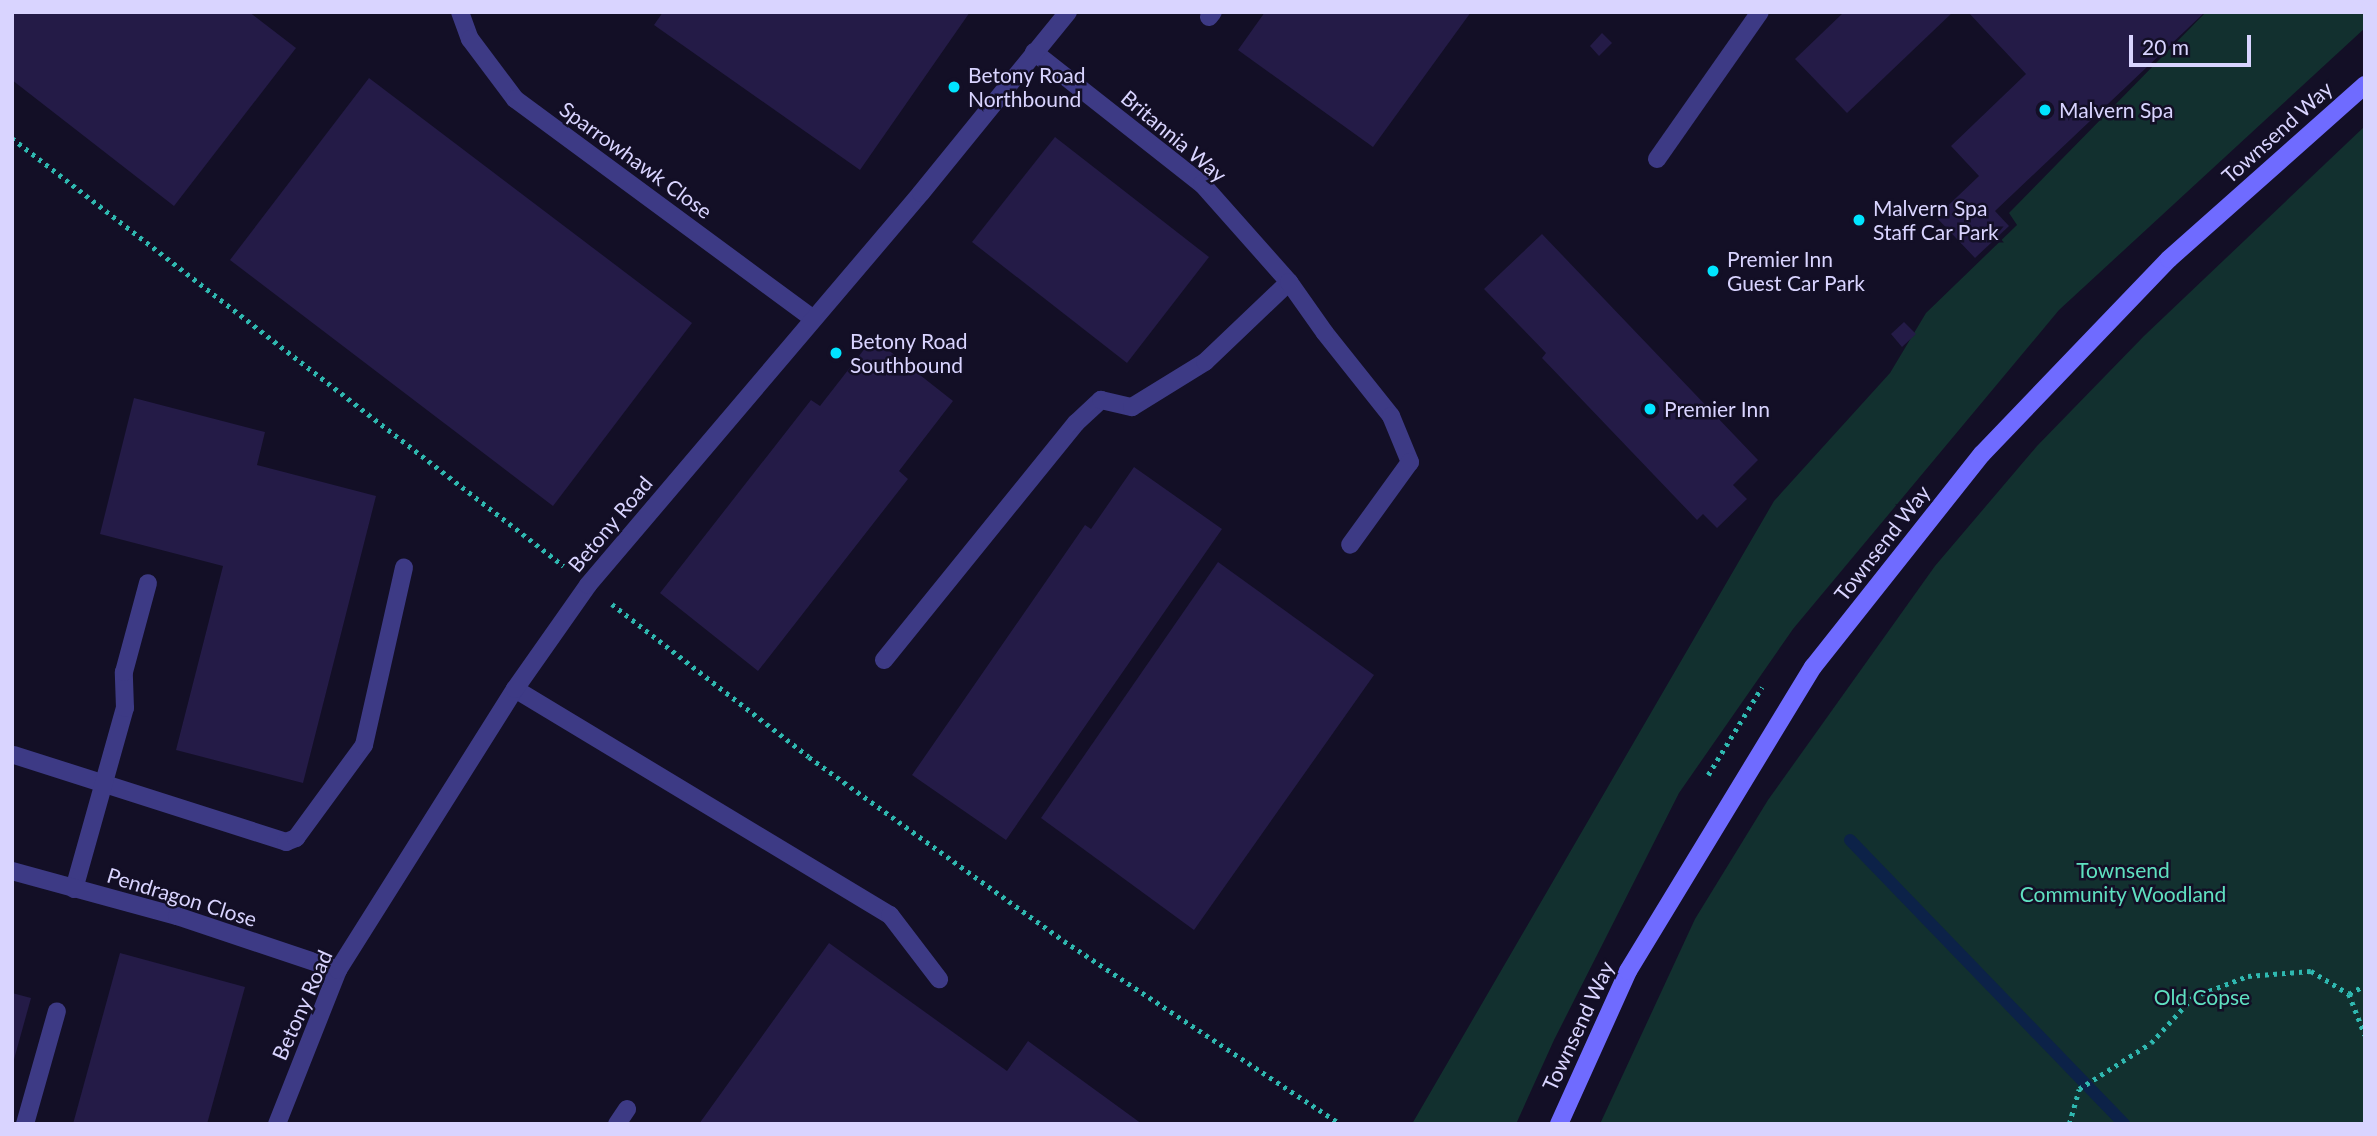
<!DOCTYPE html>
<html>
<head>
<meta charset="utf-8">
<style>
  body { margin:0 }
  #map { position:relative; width:2377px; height:1136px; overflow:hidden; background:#130f26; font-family:Lato,sans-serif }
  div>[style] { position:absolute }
  .green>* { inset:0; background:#12302f }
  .stream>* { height:12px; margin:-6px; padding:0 6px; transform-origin:6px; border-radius:6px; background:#0c2248 }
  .building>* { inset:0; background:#241b47 }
  .path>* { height:4.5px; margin-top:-2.25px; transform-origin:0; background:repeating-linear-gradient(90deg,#2fb8b0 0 3.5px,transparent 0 8.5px) }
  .lane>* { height:18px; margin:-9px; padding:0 9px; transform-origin:9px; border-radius:9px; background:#3d3a85 }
  .street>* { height:18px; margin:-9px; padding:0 9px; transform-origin:9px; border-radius:9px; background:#3d3a85 }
  .secondary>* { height:18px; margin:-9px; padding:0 9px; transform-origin:9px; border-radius:9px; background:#6f6bff }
  .dots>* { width:19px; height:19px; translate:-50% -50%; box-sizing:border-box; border:4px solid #130f26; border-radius:50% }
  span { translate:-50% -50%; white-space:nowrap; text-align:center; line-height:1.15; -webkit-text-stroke:5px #130f26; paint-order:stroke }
  .poi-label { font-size:21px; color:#d9d4ff }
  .left { translate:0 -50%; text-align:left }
  .street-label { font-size:21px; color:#d9d4ff }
  .park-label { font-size:21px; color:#5fe0c0 }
  .frame { position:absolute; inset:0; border:14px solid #d9d4ff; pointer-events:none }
  .scale { position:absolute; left:2129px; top:35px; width:122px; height:32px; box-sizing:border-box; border:4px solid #d9d4ff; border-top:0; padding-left:9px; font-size:21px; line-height:24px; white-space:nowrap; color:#d9d4ff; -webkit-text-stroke:5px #130f26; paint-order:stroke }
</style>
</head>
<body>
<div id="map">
  <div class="green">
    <i style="clip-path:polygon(2206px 12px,2365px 12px,2365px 28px,2059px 310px,1793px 629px,1679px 793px,1554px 1040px,1516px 1124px,1412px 1124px,1774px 501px,1890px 373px,1926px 313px,2017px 225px,2009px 213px)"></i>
    <i style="clip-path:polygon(2365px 126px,2365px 1124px,1600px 1124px,1695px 919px,1768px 800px,1935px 566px,2037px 446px,2144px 336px)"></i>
  </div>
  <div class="stream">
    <i style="left:1850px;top:840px;width:395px;rotate:46deg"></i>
  </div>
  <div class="building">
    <i style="clip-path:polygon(12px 12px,249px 12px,296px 48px,174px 206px,12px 80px)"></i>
    <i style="clip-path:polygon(663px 12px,970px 12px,860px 170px,654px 25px)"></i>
    <i style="clip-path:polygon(1265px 12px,1471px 12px,1373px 147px,1238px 50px)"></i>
    <i style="clip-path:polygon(1844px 12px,1953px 12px,1847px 113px,1795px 59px)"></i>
    <i style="clip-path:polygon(1968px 12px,2205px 12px,1995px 211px,2009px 226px,1975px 258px,1936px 217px,1979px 176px,1951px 146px,2026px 74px)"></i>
    <i style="clip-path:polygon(1602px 33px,1612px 43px,1599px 56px,1590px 46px)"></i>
    <i style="clip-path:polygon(369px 78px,692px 323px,553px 506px,230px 260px)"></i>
    <i style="clip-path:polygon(1055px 137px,1209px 257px,1127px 363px,972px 242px)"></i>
    <i style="clip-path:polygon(1542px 234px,1758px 460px,1733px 485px,1747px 499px,1717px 528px,1703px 514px,1697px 520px,1542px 358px,1546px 353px,1484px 289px)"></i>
    <i style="clip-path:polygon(1904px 322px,1916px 334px,1902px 347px,1891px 334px)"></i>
    <i style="clip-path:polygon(873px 338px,953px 401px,899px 471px,908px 479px,758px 671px,660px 593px,811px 400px,820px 406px)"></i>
    <i style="clip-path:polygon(134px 398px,265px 432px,257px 465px,376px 496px,303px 783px,176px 750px,223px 566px,100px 534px)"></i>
    <i style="clip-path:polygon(1134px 467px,1222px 529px,1006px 840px,912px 775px,1085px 525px,1091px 529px)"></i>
    <i style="clip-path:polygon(1218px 562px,1374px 675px,1194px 930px,1041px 818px)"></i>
    <i style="clip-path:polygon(829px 943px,1007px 1071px,1028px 1041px,1142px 1124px,699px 1124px)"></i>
    <i style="clip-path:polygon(120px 953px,245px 987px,207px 1124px,73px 1124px)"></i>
    <i style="clip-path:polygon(12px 993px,31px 998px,13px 1063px,12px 1063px)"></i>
  </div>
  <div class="path">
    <i style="left:12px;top:138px;width:698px;rotate:37.79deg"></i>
    <i style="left:612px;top:604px;width:249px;rotate:37.8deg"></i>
    <i style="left:809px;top:757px;width:314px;rotate:35.8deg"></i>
    <i style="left:1064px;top:941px;width:331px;rotate:33.5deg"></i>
    <i style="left:1708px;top:775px;width:103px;rotate:-58.5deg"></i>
    <i style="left:2349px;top:994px;width:44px;rotate:68.7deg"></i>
    <i style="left:2069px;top:1124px;width:36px;rotate:-74deg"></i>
    <i style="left:2079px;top:1089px;width:85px;rotate:-32.6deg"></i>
    <i style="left:2151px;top:1043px;width:62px;rotate:-47.6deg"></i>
    <i style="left:2193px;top:997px;width:59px;rotate:-20.9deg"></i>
    <i style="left:2248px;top:976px;width:63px;rotate:-4.5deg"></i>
    <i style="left:2311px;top:971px;width:44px;rotate:31.2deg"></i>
    <i style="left:2349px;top:994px;width:18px;rotate:-29deg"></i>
  </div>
  <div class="lane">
    <i style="left:1209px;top:17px;width:6px;rotate:-51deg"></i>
    <i style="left:1657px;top:159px;width:179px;rotate:-55deg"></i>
    <i style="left:1325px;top:333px;width:106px;rotate:51.5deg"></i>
    <i style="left:1391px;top:416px;width:50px;rotate:67.6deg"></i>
    <i style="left:1410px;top:462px;width:102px;rotate:125.9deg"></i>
    <i style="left:884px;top:660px;width:305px;rotate:-51deg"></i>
    <i style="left:1076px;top:423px;width:34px;rotate:-43deg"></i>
    <i style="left:1101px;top:400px;width:32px;rotate:13deg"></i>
    <i style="left:1132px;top:407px;width:86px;rotate:-31.7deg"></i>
    <i style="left:1205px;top:362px;width:116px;rotate:-43.6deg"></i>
    <i style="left:515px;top:689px;width:438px;rotate:31.1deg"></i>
    <i style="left:890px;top:915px;width:81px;rotate:52.6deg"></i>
    <i style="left:14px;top:755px;width:286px;rotate:17.7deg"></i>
    <i style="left:286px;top:842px;width:11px;rotate:-22deg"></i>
    <i style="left:296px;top:838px;width:115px;rotate:-53.8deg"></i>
    <i style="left:364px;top:745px;width:182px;rotate:-77.3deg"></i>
    <i style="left:74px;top:889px;width:188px;rotate:-74.3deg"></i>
    <i style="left:125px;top:708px;width:36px;rotate:-92deg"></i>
    <i style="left:124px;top:672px;width:92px;rotate:-74.9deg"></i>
    <i style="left:25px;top:1124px;width:117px;rotate:-74.2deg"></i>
    <i style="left:617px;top:1124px;width:18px;rotate:-56deg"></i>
  </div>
  <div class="street">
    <i style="left:460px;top:12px;width:29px;rotate:70deg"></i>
    <i style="left:470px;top:39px;width:75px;rotate:53.1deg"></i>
    <i style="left:515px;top:99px;width:370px;rotate:36.4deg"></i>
    <i style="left:1034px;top:52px;width:214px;rotate:38.2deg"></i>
    <i style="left:1202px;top:184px;width:131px;rotate:48.4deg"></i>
    <i style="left:1289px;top:282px;width:62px;rotate:54.8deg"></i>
    <i style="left:12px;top:871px;width:171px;rotate:15.3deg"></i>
    <i style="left:177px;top:916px;width:170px;rotate:18.5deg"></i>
    <i style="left:277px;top:1124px;width:166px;rotate:-68.4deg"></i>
    <i style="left:338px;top:970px;width:332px;rotate:-57.8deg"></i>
    <i style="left:515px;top:689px;width:127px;rotate:-54.9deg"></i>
    <i style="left:588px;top:585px;width:514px;rotate:-49.65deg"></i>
    <i style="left:921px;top:193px;width:233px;rotate:-50.9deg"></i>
  </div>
  <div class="secondary">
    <i style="left:1559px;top:1124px;width:168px;rotate:-65.7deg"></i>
    <i style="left:1628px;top:971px;width:356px;rotate:-58.7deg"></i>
    <i style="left:1813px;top:667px;width:272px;rotate:-51.6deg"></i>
    <i style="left:1982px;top:454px;width:270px;rotate:-46.2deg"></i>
    <i style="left:2169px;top:259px;width:262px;rotate:-41.6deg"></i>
  </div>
  <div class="dots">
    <i style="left:954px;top:87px;background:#00e5ff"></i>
    <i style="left:2045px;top:110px;background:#00e5ff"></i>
    <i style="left:1859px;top:220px;background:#00e5ff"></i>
    <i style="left:1713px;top:271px;background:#00e5ff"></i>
    <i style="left:836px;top:353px;background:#00e5ff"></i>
    <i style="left:1650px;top:409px;background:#00e5ff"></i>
  </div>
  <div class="poi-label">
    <span class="left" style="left:968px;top:87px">Betony Road<br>Northbound</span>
    <span class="left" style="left:2059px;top:110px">Malvern Spa</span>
    <span class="left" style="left:1873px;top:220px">Malvern Spa<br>Staff Car Park</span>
    <span class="left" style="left:1727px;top:271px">Premier Inn<br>Guest Car Park</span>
    <span class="left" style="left:850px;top:353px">Betony Road<br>Southbound</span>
    <span class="left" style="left:1664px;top:409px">Premier Inn</span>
  </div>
  <div class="street-label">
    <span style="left:2277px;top:132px;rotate:-42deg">Townsend Way</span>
    <span style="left:1174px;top:136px;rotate:40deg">Britannia Way</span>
    <span style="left:636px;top:160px;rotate:36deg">Sparrowhawk Close</span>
    <span style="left:610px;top:524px;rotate:-50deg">Betony Road</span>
    <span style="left:1882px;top:543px;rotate:-52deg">Townsend Way</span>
    <span style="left:182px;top:897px;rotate:17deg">Pendragon Close</span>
    <span style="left:302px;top:1005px;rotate:-66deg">Betony Road</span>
    <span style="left:1578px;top:1026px;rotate:-65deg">Townsend Way</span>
  </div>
  <div class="park-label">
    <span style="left:2123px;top:882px">Townsend<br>Community Woodland</span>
    <span style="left:2202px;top:997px">Old Copse</span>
  </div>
  <div class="frame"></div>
  <div class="scale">20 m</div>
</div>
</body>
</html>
